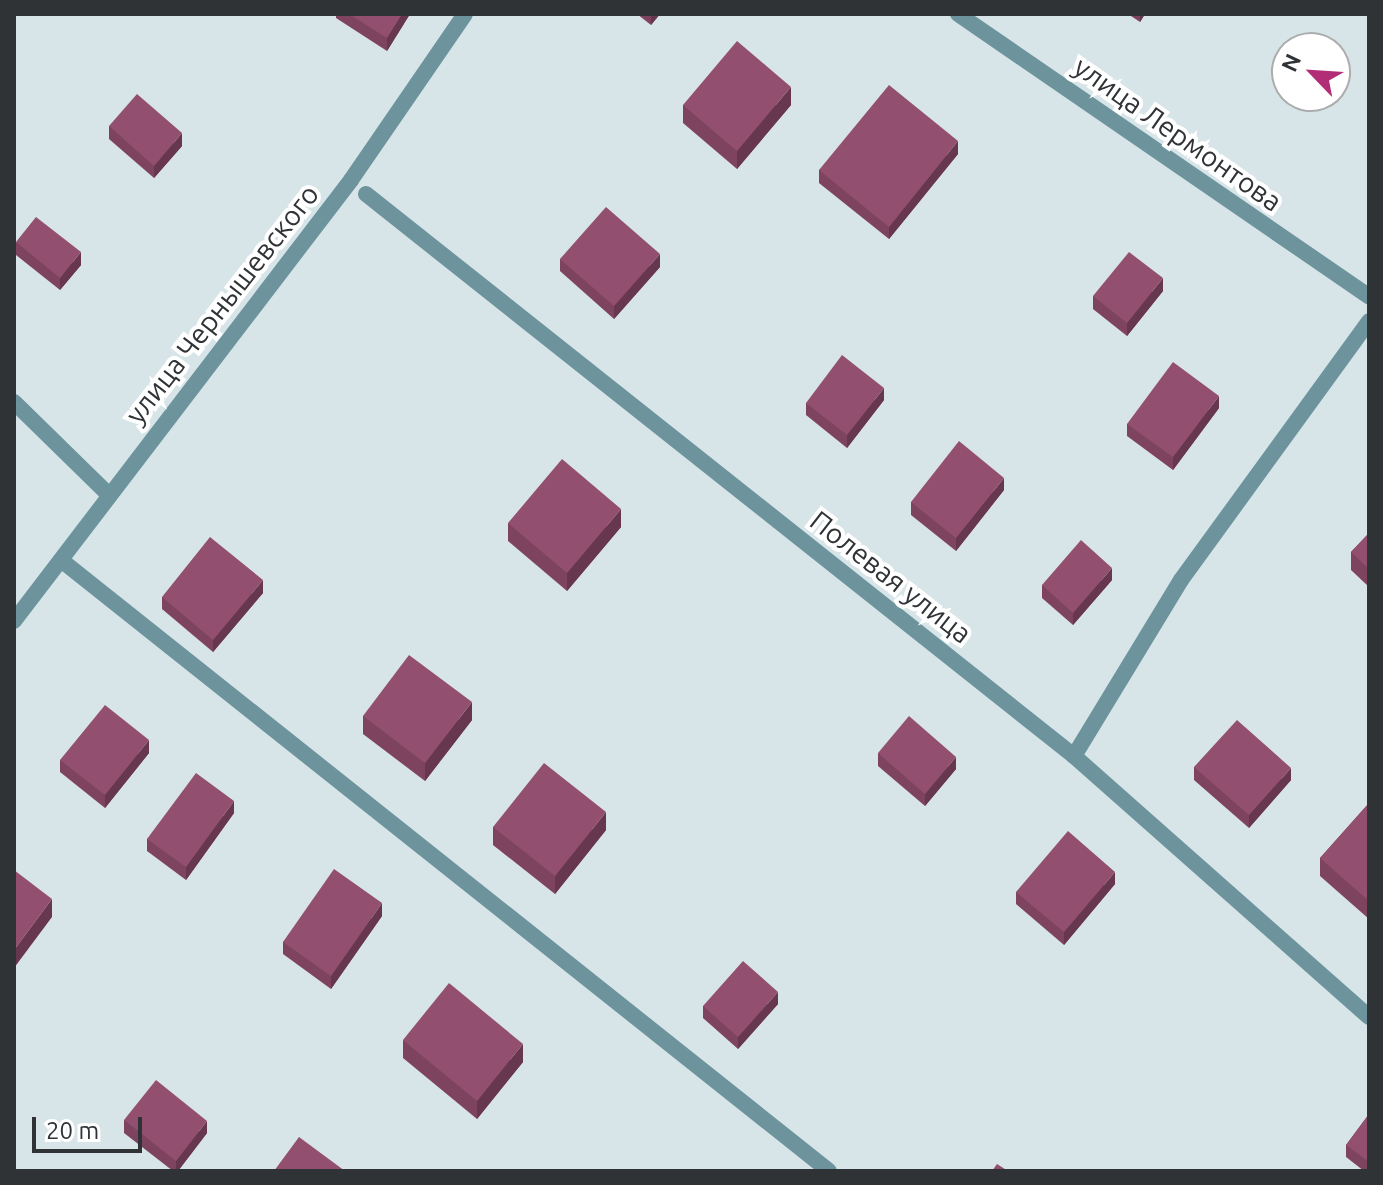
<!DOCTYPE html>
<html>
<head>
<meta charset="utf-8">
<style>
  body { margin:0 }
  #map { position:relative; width:1383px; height:1185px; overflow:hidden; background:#d8e5e8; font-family:Ubuntu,sans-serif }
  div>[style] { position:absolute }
  .lane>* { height:16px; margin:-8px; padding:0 8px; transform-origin:8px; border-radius:8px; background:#6d949d }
  .street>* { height:16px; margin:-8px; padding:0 8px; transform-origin:8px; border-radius:8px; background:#6d949d }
  .wall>* { inset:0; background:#7e445f }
  .shaded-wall>* { inset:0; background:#66374e }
  .building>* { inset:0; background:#924f6f }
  span { translate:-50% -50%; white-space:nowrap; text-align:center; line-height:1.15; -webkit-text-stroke:8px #fff; paint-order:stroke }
  .street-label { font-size:28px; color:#2f3335 }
  .frame { position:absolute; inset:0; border:16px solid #2f3335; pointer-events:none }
  .north { position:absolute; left:1271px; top:32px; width:80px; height:80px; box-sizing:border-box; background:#fff; border:2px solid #acadae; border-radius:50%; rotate:295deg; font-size:22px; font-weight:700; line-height:32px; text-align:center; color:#2f3335 }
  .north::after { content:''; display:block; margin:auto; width:28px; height:36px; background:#b12e77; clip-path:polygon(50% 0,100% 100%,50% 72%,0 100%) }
  .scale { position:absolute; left:32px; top:1117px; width:110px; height:36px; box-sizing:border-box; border:4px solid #2f3335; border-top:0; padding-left:10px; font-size:24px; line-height:28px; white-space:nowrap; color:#2f3335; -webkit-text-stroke:6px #fff; paint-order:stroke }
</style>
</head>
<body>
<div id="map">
  <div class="lane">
    <i style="left:1074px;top:756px;width:206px;rotate:-58.7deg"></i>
    <i style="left:1181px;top:580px;width:320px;rotate:-54deg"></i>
  </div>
  <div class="street">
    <i style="left:958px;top:14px;width:499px;rotate:34.5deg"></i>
    <i style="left:366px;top:194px;width:904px;rotate:38.44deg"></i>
    <i style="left:1074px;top:756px;width:394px;rotate:41.5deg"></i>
    <i style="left:14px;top:402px;width:133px;rotate:44.4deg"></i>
    <i style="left:61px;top:560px;width:981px;rotate:38.5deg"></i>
    <i style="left:14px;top:621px;width:555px;rotate:-52.61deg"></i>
    <i style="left:351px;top:180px;width:201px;rotate:-55.5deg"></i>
  </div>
  <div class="wall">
    <i style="clip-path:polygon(336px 14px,410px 14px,387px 51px,336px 18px)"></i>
    <i style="clip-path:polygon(637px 14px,660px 14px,651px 25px)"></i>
    <i style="clip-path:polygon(1128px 14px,1145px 14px,1140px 22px)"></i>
    <i style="clip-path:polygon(683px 105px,791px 105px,737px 169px,683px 123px)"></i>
    <i style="clip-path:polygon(109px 126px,182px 146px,154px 178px,109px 139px)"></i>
    <i style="clip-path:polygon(958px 154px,889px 239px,819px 183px,819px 170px)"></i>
    <i style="clip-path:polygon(16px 242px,81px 265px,60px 290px,16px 255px)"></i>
    <i style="clip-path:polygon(560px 259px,660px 267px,614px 319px,560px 271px)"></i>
    <i style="clip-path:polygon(1163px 291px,1127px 336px,1093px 309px,1093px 296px)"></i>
    <i style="clip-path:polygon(884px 400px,847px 448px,806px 415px,806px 403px)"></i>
    <i style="clip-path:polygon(1219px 408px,1173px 470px,1127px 436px,1127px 424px)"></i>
    <i style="clip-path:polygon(1004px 490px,956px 551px,911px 515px,911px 502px)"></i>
    <i style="clip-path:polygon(508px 523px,621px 527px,567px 591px,508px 541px)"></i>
    <i style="clip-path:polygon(1369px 533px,1369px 587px,1351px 570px,1351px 552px)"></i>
    <i style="clip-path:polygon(1112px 580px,1073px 625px,1042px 598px,1042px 585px)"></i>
    <i style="clip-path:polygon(263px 593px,213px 652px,162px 609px,162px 597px)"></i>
    <i style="clip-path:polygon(363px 716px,472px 720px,425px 781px,363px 734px)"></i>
    <i style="clip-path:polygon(149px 753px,105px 808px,60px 772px,60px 760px)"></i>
    <i style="clip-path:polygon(878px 753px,956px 769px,925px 806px,878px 766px)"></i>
    <i style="clip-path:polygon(1194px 767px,1291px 780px,1249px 828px,1194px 780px)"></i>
    <i style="clip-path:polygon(1369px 803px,1369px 919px,1320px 876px,1320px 858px)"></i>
    <i style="clip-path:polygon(234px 813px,186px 880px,147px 851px,147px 839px)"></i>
    <i style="clip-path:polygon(493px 827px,606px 830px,555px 894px,493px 845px)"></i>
    <i style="clip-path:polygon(1115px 884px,1064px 945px,1016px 904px,1016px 892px)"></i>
    <i style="clip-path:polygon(382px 916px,331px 989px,283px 954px,283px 942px)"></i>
    <i style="clip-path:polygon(778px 1004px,738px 1049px,703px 1018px,703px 1006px)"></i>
    <i style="clip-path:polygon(403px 1040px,523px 1062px,477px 1119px,403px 1058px)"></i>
    <i style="clip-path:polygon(1369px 1114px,1369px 1171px,1364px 1171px,1346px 1157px,1346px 1145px)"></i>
    <i style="clip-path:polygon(124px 1120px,207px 1133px,178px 1171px,173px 1171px,124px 1133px)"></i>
  </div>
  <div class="shaded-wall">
    <i style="clip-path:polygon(402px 14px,410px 14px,387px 51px,387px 38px)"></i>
    <i style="clip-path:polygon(651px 14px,660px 14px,651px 25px)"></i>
    <i style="clip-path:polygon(1140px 14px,1145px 14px,1140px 22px)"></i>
    <i style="clip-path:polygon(791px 87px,791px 105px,737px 169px,737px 151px)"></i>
    <i style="clip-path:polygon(182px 133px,182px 146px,154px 178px,154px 166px)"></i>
    <i style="clip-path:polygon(958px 141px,958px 154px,889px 239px,889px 227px)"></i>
    <i style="clip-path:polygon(81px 252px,81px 265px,60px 290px,60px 278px)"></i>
    <i style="clip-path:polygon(660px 254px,660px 267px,614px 319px,614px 306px)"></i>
    <i style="clip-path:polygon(1163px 278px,1163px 291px,1127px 336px,1127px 323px)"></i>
    <i style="clip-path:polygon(884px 388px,884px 400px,847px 448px,847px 435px)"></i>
    <i style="clip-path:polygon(1219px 396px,1219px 408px,1173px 470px,1173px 457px)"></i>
    <i style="clip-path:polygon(1004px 478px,1004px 490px,956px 551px,956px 538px)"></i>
    <i style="clip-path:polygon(621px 509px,621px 527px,567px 591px,567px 573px)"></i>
    <i style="clip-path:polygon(1112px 568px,1112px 580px,1073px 625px,1073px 613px)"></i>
    <i style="clip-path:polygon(263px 580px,263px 593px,213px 652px,213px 640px)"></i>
    <i style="clip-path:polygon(472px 702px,472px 720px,425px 781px,425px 763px)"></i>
    <i style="clip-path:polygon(149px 740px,149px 753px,105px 808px,105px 795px)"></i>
    <i style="clip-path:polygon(956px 757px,956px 769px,925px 806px,925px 794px)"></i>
    <i style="clip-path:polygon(1291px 768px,1291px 780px,1249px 828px,1249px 815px)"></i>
    <i style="clip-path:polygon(234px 801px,234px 813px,186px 880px,186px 867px)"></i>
    <i style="clip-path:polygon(606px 812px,606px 830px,555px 894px,555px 876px)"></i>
    <i style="clip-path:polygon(1115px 872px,1115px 884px,1064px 945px,1064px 932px)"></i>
    <i style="clip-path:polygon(52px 899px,52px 917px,14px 968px,14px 950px)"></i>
    <i style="clip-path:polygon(382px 903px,382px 916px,331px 989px,331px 976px)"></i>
    <i style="clip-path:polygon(778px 992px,778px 1004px,738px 1049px,738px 1037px)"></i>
    <i style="clip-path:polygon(523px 1044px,523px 1062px,477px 1119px,477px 1101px)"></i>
    <i style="clip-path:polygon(207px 1121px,207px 1133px,178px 1171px,176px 1171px,176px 1161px)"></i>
  </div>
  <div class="building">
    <i style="clip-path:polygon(349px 14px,402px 14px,387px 38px)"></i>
    <i style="clip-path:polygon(737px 41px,791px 87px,737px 151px,683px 105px)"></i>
    <i style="clip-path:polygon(889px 85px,958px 141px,889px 227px,819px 170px)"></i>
    <i style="clip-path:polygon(137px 94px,182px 133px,154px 166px,109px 126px)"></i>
    <i style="clip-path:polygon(606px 207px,660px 254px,614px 306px,560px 259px)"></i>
    <i style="clip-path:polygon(36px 217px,81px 252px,60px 278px,16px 242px)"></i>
    <i style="clip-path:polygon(1129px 252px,1163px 278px,1127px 323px,1093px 296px)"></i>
    <i style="clip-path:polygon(842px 355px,884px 388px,847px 435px,806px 403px)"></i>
    <i style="clip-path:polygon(1173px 362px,1219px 396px,1173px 457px,1127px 424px)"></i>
    <i style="clip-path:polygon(959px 441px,1004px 478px,956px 538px,911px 502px)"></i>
    <i style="clip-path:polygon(562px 459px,621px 509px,567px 573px,508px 523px)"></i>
    <i style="clip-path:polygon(1369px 533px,1369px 569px,1351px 552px)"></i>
    <i style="clip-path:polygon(210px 537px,263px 580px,213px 640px,162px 597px)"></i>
    <i style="clip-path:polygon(1081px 540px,1112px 568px,1073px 613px,1042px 585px)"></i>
    <i style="clip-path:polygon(409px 655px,472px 702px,425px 763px,363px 716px)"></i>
    <i style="clip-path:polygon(105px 705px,149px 740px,105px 795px,60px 760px)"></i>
    <i style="clip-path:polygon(909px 716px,956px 757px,925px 794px,878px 753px)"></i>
    <i style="clip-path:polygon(1237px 720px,1291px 768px,1249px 815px,1194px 767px)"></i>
    <i style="clip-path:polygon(544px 763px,606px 812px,555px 876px,493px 827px)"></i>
    <i style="clip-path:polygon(196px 773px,234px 801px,186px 867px,147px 839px)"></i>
    <i style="clip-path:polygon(1369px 803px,1369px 901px,1320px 858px)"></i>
    <i style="clip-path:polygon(1068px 831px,1115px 872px,1064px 932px,1016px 892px)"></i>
    <i style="clip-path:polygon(334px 869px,382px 903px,331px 976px,283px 942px)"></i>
    <i style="clip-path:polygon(14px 870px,52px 899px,14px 950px)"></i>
    <i style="clip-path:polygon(743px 961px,778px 992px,738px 1037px,703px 1006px)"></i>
    <i style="clip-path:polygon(449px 983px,523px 1044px,477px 1101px,403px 1040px)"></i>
    <i style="clip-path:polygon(156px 1080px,207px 1121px,176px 1161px,124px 1120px)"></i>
    <i style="clip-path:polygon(1369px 1114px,1369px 1162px,1346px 1145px)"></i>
    <i style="clip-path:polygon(299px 1137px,345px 1171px,274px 1171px)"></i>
    <i style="clip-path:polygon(997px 1164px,1008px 1171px,992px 1171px)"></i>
  </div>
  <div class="street-label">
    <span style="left:1178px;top:134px;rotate:35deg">улица Лермонтова</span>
    <span style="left:222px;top:304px;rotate:-52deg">улица Чернышевского</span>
    <span style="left:891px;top:577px;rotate:38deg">Полевая улица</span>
  </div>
  <div class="frame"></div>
  <div class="north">N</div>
  <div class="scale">20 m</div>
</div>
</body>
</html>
